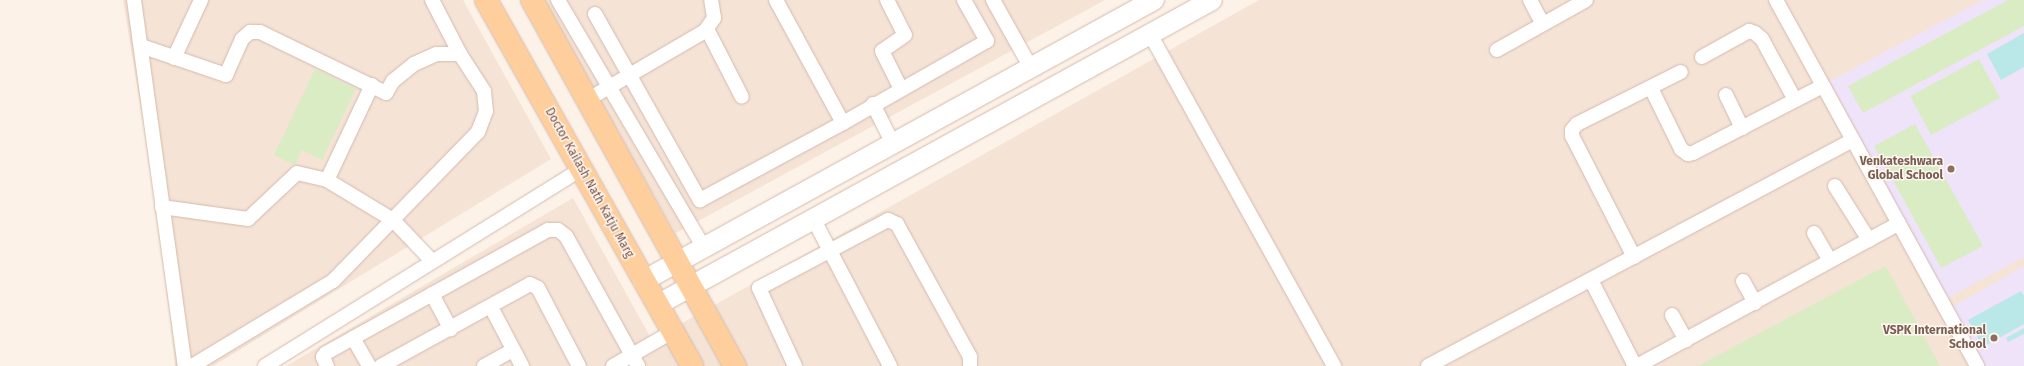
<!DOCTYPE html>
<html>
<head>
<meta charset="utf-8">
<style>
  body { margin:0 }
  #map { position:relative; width:2024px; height:366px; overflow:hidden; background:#fdf2e7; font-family:"Fira Sans",sans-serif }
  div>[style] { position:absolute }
  .residential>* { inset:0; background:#f5e3d5 }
  .education>* { inset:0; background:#efe3fa }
  .green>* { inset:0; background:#d9ecc4 }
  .water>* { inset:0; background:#bae7e8 }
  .roads { filter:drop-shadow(0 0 1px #d3baae) drop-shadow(0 0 1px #d3baae) }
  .street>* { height:14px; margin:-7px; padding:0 7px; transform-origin:7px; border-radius:7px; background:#fff }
  .secondary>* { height:20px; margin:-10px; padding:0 10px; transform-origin:10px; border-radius:10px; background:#fff }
  .primary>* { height:22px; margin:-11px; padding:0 11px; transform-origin:11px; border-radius:11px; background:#fecf9d }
  .dots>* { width:11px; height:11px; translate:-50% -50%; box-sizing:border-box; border:2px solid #fff6ee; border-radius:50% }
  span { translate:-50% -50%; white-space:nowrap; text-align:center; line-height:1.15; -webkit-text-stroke:3px #fff6ee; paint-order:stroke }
  .education-label { font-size:12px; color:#785e54; font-weight:700 }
  .right { translate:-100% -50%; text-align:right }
  .street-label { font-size:12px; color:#79554a }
</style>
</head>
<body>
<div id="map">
  <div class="residential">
    <i style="clip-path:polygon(123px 0,463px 0,551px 159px,213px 366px,175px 366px,163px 243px)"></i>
    <i style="clip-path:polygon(541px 0,1105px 0,676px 233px)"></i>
    <i style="clip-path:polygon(1259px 0,2024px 0,2024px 366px,286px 366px,573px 198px,652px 340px)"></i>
  </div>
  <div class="education">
    <i style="clip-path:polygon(1983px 0,2024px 0,2024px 257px,1947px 298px,1830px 81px)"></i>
    <i style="clip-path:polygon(2024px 266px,2024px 366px,1980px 366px,1947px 310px)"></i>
  </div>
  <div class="green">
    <i style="clip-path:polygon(2008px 0,2024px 0,2024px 26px,1863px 113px,1848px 86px)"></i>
    <i style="clip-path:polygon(1979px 59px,2000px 98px,1931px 135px,1910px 96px)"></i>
    <i style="clip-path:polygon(315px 69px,356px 89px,322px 160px,302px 150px,295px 165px,274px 155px)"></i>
    <i style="clip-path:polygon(1915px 124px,1983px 246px,1941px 268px,1874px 146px)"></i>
    <i style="clip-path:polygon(1886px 266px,1940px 366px,1698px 366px,1859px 280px)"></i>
  </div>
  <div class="water">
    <i style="clip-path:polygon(2024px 33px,2024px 67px,2001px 80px,1987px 54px)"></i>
    <i style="clip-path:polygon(2021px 291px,2024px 296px,2024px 324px,1983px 347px,1968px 320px)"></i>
    <i style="clip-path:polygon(2024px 328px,2024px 334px,2008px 342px,2006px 338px)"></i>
  </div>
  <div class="roads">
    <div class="street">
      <i style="left:134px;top:0;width:370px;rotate:82.1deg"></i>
      <i style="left:558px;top:0;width:288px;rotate:59.5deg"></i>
      <i style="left:887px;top:0;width:39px;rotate:63deg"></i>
      <i style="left:905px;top:35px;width:28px;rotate:145deg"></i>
      <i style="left:882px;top:51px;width:42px;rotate:63.4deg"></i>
      <i style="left:993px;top:0;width:78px;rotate:60.8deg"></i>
      <i style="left:1530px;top:0;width:27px;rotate:62deg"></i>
      <i style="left:1776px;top:0;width:418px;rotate:61.2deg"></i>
      <i style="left:595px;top:14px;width:214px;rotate:60.6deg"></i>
      <i style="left:700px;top:200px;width:162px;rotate:-28.3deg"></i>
      <i style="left:843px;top:123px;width:140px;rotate:-118.6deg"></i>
      <i style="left:707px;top:29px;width:76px;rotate:62.8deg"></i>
      <i style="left:1150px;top:34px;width:380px;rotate:61deg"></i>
      <i style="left:141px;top:46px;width:90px;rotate:18.8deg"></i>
      <i style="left:226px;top:75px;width:39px;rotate:-66deg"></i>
      <i style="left:242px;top:39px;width:11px;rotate:-41deg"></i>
      <i style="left:250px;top:32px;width:10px"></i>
      <i style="left:260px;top:32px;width:140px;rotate:25.8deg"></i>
      <i style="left:386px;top:93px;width:14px;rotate:-60deg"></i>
      <i style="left:393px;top:81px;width:27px;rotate:-39deg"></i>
      <i style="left:414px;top:64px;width:24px;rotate:-24deg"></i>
      <i style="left:436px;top:54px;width:24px"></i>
      <i style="left:1497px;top:50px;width:102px;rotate:-29.3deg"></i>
      <i style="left:1702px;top:57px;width:54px;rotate:-29deg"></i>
      <i style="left:1749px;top:31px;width:6px;rotate:18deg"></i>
      <i style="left:1755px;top:33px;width:9px;rotate:41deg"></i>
      <i style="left:1762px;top:39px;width:69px;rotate:61.6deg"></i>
      <i style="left:174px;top:58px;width:64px;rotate:-65deg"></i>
      <i style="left:372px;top:85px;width:105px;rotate:115.3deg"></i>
      <i style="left:327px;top:180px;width:77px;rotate:31.2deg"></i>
      <i style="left:393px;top:220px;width:57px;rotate:46.4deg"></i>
      <i style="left:1651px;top:88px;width:68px;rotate:63.8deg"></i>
      <i style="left:1681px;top:149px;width:9px;rotate:36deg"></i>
      <i style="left:1688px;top:154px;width:5px;rotate:-11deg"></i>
      <i style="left:1693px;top:153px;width:146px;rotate:-27.3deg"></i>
      <i style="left:1726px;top:95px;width:37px;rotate:64deg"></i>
      <i style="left:587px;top:100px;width:137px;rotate:-30.3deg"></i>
      <i style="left:705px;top:31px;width:16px;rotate:-55deg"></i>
      <i style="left:714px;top:18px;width:18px;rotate:-99deg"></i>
      <i style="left:873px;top:104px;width:45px;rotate:63.4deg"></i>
      <i style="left:843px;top:123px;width:166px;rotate:-29.7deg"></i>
      <i style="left:987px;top:41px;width:47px;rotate:-119.3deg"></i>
      <i style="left:1835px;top:186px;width:64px;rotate:57.8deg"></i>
      <i style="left:162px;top:207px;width:87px;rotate:7.9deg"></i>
      <i style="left:248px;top:219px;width:67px;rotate:-43.2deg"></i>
      <i style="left:297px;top:173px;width:31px;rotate:13deg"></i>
      <i style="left:814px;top:220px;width:165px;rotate:62.5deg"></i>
      <i style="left:1814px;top:233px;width:32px;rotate:60deg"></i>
      <i style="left:1634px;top:257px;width:136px;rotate:-117.1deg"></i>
      <i style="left:1572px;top:136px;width:6px;rotate:-90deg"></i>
      <i style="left:1572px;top:130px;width:8px;rotate:-50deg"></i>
      <i style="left:1577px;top:124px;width:116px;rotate:-26.6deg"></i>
      <i style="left:1591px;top:280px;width:92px;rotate:62.9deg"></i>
      <i style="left:1633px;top:362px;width:7px;rotate:27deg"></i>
      <i style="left:1639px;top:365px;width:296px;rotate:-28.6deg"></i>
      <i style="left:1743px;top:281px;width:25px;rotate:61deg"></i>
      <i style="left:432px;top:294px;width:40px;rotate:62deg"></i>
      <i style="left:491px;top:307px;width:67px;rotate:62.3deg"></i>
      <i style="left:1672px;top:315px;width:29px;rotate:61deg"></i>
      <i style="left:353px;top:338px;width:32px;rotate:60deg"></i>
      <i style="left:192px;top:366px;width:165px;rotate:-31.1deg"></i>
      <i style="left:333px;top:281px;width:208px;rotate:-45.8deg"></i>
      <i style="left:478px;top:132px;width:22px;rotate:-69deg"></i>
      <i style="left:486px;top:111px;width:20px;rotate:-96deg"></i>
      <i style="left:484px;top:91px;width:44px;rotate:-123deg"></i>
      <i style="left:460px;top:54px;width:61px;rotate:-117.4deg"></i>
      <i style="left:265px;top:366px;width:372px;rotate:-31.9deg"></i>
      <i style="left:327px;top:366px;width:10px;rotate:-114deg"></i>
      <i style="left:323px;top:357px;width:5px;rotate:-53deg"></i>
      <i style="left:326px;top:353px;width:254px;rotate:-29deg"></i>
      <i style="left:548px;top:230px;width:10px"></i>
      <i style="left:558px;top:230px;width:10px;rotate:37deg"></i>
      <i style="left:566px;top:236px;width:149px;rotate:61deg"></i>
      <i style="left:381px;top:366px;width:170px;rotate:-28.8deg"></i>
      <i style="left:530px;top:284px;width:9px;rotate:27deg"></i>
      <i style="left:538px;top:288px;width:88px;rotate:62.3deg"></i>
      <i style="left:484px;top:366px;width:33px;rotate:-29deg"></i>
      <i style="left:613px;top:366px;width:68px;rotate:-30deg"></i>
      <i style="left:795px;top:366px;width:86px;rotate:-114.8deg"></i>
      <i style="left:759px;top:288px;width:146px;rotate:-27.8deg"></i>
      <i style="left:888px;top:220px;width:10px;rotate:24deg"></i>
      <i style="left:897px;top:224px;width:152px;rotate:61.2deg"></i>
      <i style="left:970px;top:357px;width:9px;rotate:90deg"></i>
      <i style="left:1428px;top:366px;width:481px;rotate:-28deg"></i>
    </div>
    <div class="secondary">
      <i style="left:643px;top:281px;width:583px;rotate:-28.81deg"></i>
      <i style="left:657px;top:305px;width:633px;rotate:-28.79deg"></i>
    </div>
    <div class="primary">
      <i style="left:486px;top:0;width:420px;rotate:60.6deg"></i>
      <i style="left:532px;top:0;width:419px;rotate:61deg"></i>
    </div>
  </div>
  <div class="dots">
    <i style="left:1951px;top:169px;background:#8d6e63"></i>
    <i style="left:1994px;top:338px;background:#8d6e63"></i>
  </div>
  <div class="education-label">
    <span class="right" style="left:1943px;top:169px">Venkateshwara<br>Global School</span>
    <span class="right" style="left:1986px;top:338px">VSPK International<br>School</span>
  </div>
  <div class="street-label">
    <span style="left:589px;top:183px;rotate:61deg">Doctor Kailash Nath Katju Marg</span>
  </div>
</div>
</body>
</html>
